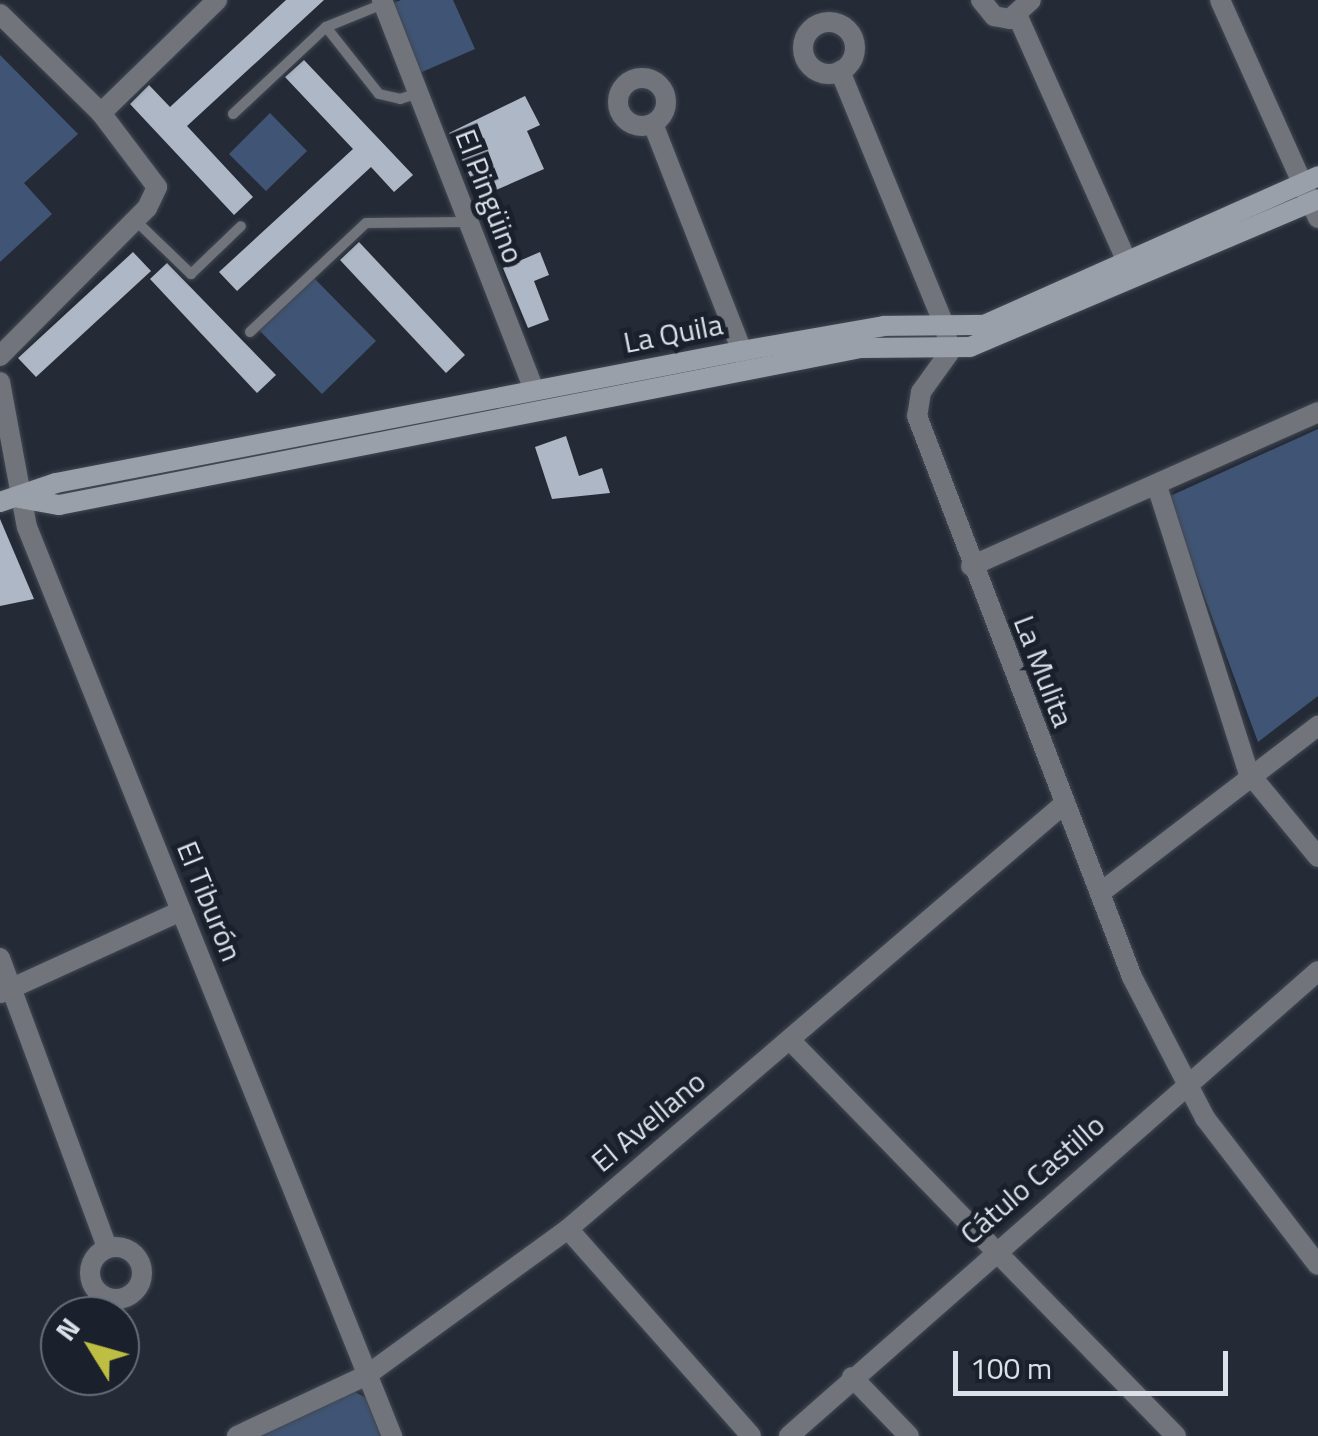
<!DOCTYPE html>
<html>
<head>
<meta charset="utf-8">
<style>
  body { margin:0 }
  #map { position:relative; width:1318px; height:1436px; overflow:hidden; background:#242b36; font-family:"Titillium Web",sans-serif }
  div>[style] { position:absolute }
  .green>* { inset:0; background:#405575 }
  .building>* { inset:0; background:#aeb7c6 }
  .roads { filter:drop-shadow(0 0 2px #414853) drop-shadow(0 0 2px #414853) }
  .service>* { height:10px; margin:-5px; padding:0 5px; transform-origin:5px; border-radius:5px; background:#71757b }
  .minor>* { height:20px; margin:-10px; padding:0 10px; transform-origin:10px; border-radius:10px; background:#71757b }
  .minor>.ring { margin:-10px; padding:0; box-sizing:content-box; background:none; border:20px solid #71757b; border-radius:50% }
  .tertiary>* { height:20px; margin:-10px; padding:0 10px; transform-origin:10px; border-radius:10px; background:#71757b }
  .secondary>* { height:20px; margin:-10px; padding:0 10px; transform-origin:10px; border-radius:10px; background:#99a0a9 }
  span { translate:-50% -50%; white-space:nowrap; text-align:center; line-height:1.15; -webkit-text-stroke:10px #1a212c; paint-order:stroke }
  .street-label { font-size:30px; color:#dce1e9 }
  .north { position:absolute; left:40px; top:1296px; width:100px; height:100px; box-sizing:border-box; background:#1a212c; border:2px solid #686e78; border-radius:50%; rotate:307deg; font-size:28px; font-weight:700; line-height:40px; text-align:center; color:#dce1e9 }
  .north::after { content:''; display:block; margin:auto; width:35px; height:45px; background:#bebe42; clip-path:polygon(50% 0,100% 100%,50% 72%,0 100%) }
  .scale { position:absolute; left:953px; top:1351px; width:275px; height:45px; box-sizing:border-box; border:5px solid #dce1e9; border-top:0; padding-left:12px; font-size:30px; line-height:35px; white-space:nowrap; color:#dce1e9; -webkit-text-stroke:8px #1a212c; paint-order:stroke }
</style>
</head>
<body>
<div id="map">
  <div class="green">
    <i style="clip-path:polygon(401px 0,453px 0,475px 49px,415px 75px,386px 6px)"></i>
    <i style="clip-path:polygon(0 55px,78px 134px,24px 183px,52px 214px,0 262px)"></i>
    <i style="clip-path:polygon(270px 113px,307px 151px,266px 191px,229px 154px)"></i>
    <i style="clip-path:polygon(310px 274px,376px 341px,322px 394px,257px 328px)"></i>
    <i style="clip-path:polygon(1318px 429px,1318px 696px,1258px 742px,1168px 497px)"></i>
    <i style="clip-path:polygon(355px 1392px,370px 1400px,384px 1436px,251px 1436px)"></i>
  </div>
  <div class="building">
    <i style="clip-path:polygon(286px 0,324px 0,187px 126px,253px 197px,234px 215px,130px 104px,149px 85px,170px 107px)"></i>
    <i style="clip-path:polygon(304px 60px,413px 175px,394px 192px,371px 167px,237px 291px,219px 272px,353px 149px,285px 77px)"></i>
    <i style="clip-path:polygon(525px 96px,540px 125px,527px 131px,544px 169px,480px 197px,449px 133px)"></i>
    <i style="clip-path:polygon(359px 242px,465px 355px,446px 373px,340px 260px)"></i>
    <i style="clip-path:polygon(133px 252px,151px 271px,36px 377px,18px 358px)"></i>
    <i style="clip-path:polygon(540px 252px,549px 275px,534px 281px,549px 320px,528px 328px,503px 268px)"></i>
    <i style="clip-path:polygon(167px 263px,276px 375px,257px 393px,150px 279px)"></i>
    <i style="clip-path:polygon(566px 436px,579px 476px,602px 468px,610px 493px,552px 499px,535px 447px)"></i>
    <i style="clip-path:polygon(0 519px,34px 599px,0 606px)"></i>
  </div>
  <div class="roads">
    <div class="service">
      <i style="left:326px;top:27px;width:85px;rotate:51.7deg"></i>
      <i style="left:379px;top:94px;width:22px;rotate:13deg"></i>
      <i style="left:400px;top:99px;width:19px;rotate:-18deg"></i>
      <i style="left:233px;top:114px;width:127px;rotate:-43.1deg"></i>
      <i style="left:326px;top:27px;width:61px;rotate:-22deg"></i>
      <i style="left:135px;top:220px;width:78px;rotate:44deg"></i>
      <i style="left:191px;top:274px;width:69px;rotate:-43.8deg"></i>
      <i style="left:250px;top:332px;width:159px;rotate:-43.2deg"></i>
      <i style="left:366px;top:223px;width:101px;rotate:-0.6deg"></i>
    </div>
    <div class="minor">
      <i style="left:382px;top:0;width:418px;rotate:68.7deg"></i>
      <i style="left:981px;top:0;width:21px;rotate:51deg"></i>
      <i style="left:994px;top:16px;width:16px;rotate:11deg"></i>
      <i style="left:1010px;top:19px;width:28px;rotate:-42deg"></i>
      <i style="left:1220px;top:0;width:239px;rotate:65.8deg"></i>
      <i style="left:0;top:14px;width:141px;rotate:44.4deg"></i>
      <i style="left:101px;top:113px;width:93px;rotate:52.9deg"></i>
      <i style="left:157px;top:187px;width:23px;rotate:115deg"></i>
      <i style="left:147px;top:208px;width:209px;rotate:134.8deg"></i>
      <i style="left:1018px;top:17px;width:280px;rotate:66deg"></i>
      <i class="ring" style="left:803px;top:22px;width:32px;height:32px"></i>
      <i style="left:840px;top:71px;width:280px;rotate:67.7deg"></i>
      <i class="ring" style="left:618px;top:78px;width:28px;height:28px"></i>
      <i style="left:101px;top:113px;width:162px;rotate:-44.2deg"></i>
      <i style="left:653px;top:124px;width:258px;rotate:68.6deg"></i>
      <i style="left:0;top:382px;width:147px;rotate:79.5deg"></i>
      <i style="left:27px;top:527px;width:980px;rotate:68.12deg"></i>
      <i style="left:1157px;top:486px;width:300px;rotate:72.3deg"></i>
      <i style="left:1248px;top:772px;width:110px;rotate:50.5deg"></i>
      <i style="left:971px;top:566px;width:380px;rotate:-23.9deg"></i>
      <i style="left:1100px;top:893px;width:275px;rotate:-37.5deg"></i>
      <i style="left:0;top:958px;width:309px;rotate:69.7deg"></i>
      <i style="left:1px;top:993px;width:198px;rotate:-24.5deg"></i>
      <i style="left:790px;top:1040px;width:553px;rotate:45.73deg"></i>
      <i style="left:568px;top:1229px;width:276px;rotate:48.5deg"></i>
      <i class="ring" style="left:90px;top:1247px;width:32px;height:32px"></i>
      <i style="left:852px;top:1377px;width:82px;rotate:46deg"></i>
      <i style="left:237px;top:1436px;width:144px;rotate:-25.1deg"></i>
      <i style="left:367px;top:1375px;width:248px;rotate:-36deg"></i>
      <i style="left:568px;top:1229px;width:653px;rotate:-40.59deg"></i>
      <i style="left:789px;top:1436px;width:704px;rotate:-41.32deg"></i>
    </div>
    <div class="tertiary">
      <i style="left:946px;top:330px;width:23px;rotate:83deg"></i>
      <i style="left:949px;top:353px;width:48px;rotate:125.7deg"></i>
      <i style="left:921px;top:392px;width:24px;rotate:99deg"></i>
      <i style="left:917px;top:416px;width:601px;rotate:69.03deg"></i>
      <i style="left:1132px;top:977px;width:159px;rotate:62.6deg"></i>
      <i style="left:1205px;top:1118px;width:185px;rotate:52.5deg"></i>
    </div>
    <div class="secondary">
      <i style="left:19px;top:498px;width:41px;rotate:9.9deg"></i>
      <i style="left:59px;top:505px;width:817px;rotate:-11.08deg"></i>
      <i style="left:861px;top:348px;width:109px;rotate:-0.5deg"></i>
      <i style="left:970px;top:347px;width:378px;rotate:-23deg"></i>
      <i style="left:0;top:502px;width:59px;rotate:-18.7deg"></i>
      <i style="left:56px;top:483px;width:698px;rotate:-10.91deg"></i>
      <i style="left:741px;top:351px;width:145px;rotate:-9.9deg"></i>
      <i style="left:884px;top:326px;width:100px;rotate:-0.6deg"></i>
      <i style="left:984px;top:325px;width:366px;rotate:-24deg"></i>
    </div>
  </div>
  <div class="street-label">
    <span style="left:490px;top:196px;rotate:69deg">El Pingüino</span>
    <span style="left:673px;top:333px;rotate:-11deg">La Quila</span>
    <span style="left:1044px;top:671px;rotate:69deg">La Mulita</span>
    <span style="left:210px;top:901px;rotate:68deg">El Tiburón</span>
    <span style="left:648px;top:1121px;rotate:-40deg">El Avellano</span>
    <span style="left:1032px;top:1179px;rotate:-41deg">Cátulo Castillo</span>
  </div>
  <div class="north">N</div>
  <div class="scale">100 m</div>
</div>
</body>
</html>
